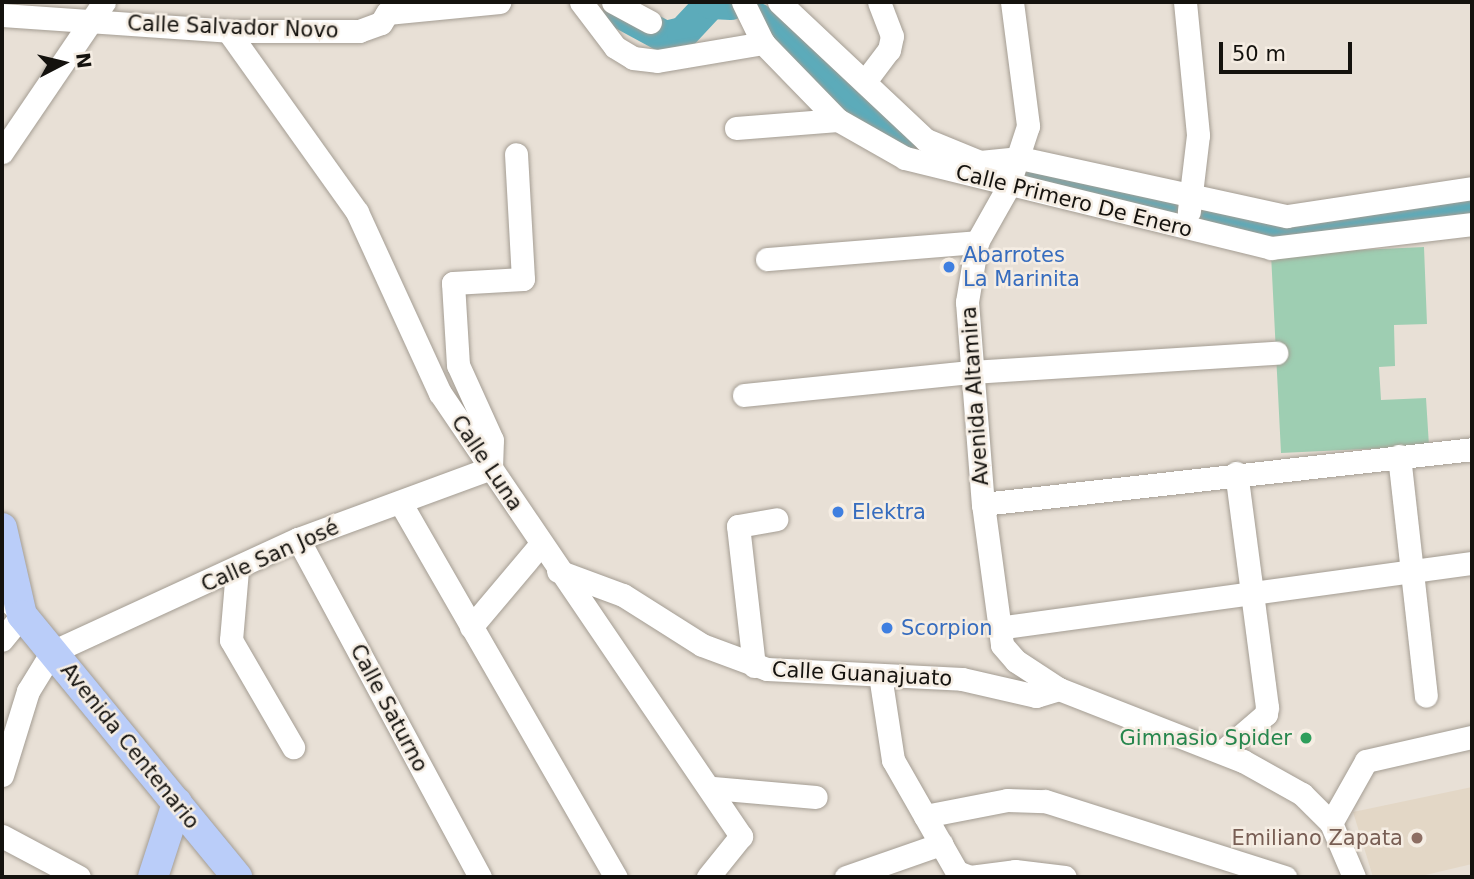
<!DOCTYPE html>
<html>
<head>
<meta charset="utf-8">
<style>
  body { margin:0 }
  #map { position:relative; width:1474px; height:879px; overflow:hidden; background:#e8e0d6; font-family:"DejaVu Sans",sans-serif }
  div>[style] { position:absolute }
  .built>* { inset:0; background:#e3d7c6 }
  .green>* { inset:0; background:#9eceb2 }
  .river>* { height:32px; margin:-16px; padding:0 16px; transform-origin:16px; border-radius:16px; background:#5cabba }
  .roads { filter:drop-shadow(0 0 2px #a49d93) drop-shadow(0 0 2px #a49d93) }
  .minor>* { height:23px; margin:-11.5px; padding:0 11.5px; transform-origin:11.5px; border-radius:11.5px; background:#fff }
  .major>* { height:30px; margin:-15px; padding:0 15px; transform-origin:15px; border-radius:15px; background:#bacdf9 }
  .dots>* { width:19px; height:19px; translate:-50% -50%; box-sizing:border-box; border:4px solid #f5ede3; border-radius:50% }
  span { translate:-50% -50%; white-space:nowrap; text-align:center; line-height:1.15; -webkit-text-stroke:5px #f5ede3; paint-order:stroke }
  .street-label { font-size:21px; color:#14120e }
  .shop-label { font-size:21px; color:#366cbe }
  .left { translate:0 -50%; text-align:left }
  .leisure-label { font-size:21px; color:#27864d }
  .right { translate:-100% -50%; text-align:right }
  .education-label { font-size:21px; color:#785e54 }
  .frame { position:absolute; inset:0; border:4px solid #14120e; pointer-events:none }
  .north { position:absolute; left:28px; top:28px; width:70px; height:70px; -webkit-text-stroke:5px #f5ede3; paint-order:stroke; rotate:83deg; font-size:19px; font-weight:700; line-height:28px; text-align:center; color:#14120e }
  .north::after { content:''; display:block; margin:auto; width:24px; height:32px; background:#14120e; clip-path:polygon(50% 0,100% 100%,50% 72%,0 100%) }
  .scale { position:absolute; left:1219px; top:42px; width:133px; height:32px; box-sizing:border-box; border:4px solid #14120e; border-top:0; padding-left:9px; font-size:21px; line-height:24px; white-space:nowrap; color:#14120e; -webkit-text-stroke:5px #f5ede3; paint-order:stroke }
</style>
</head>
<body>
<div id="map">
  <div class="built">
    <i style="clip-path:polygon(1472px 787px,1472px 864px,1417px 877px,1373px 877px,1353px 812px)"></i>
  </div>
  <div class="green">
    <i style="clip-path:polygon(1424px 247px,1427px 324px,1394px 325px,1395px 366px,1379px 367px,1381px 400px,1426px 398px,1429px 446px,1281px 453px,1271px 254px)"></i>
  </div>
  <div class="river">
    <i style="left:619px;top:12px;width:52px;rotate:28.5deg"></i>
    <i style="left:665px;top:37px;width:18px;rotate:-13deg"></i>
    <i style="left:683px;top:33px;width:41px;rotate:-47deg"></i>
    <i style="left:711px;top:3px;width:20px;rotate:3deg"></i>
    <i style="left:758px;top:19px;width:113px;rotate:42.9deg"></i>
    <i style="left:841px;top:96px;width:114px;rotate:32.9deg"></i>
    <i style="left:937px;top:158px;width:61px;rotate:13.3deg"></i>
    <i style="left:996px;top:172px;width:34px;rotate:3deg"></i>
    <i style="left:1030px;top:174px;width:258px;rotate:14.8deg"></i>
    <i style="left:1279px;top:240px;width:196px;rotate:-9.7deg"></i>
  </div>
  <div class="roads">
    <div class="minor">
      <i style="left:581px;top:2px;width:56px;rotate:52.9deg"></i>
      <i style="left:615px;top:47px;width:21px;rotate:31deg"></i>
      <i style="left:633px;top:58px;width:24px;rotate:7deg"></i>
      <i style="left:657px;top:61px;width:108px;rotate:-9.6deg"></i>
      <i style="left:613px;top:2px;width:42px;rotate:28.4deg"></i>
      <i style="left:743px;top:2px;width:46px;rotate:64deg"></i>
      <i style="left:763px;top:43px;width:107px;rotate:45.8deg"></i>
      <i style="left:838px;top:120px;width:77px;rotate:29.6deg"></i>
      <i style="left:905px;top:158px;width:377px;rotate:13.8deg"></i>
      <i style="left:1271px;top:248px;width:202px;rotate:-6.8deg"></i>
      <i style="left:779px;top:2px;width:202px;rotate:43.2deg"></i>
      <i style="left:926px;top:140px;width:58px;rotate:22.2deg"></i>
      <i style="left:980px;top:162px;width:40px;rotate:-5.7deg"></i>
      <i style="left:1020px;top:158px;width:273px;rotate:12.3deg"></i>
      <i style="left:1287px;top:216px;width:187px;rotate:-8.6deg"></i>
      <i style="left:1012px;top:2px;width:125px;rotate:82.6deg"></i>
      <i style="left:1028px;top:126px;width:64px;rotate:108.2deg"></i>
      <i style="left:1008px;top:187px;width:63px;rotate:119.4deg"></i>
      <i style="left:977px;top:242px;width:61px;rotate:99.5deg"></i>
      <i style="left:967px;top:302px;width:203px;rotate:85.5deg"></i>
      <i style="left:983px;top:504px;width:142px;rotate:82.3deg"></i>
      <i style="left:1002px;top:645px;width:21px;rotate:49deg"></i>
      <i style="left:1016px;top:661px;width:51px;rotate:33.1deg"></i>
      <i style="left:1059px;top:689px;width:198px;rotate:21.4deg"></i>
      <i style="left:1243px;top:761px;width:68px;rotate:29.2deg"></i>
      <i style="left:1302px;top:794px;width:41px;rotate:45deg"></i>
      <i style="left:1331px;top:823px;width:59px;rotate:66.9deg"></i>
      <i style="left:1185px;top:2px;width:134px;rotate:84.4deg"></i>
      <i style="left:1198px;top:135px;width:77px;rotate:96.8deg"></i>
      <i style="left:2px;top:15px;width:227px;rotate:4deg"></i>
      <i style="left:228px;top:31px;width:131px"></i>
      <i style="left:359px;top:31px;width:23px;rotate:-20deg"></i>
      <i style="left:381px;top:23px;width:12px;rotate:-59deg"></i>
      <i style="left:387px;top:13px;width:113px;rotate:-5.6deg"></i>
      <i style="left:228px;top:31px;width:222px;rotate:54.5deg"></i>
      <i style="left:357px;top:212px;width:199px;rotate:65.4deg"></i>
      <i style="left:440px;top:393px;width:536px;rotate:55.81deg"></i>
      <i style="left:741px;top:836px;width:53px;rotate:128.8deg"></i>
      <i style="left:866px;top:80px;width:38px;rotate:-53deg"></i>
      <i style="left:889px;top:50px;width:14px;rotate:-78deg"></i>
      <i style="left:892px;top:36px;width:36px;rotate:-111deg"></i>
      <i style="left:736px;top:128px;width:102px;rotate:-4.5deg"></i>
      <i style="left:2px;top:152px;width:181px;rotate:-55.8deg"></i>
      <i style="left:767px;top:259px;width:211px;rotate:-4.6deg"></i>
      <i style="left:744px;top:395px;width:228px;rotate:-5.8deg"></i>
      <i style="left:971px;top:372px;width:306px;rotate:-3.6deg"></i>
      <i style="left:1399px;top:456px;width:241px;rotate:83.6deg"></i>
      <i style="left:400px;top:502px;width:433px;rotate:60.1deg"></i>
      <i style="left:983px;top:504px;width:492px;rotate:-6.4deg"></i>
      <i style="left:298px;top:539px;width:384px;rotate:61.7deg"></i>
      <i style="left:237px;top:570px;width:70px;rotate:94.9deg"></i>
      <i style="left:231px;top:640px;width:124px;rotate:59.9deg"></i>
      <i style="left:558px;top:571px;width:69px;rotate:20.3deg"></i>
      <i style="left:623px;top:595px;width:93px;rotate:32.3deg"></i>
      <i style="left:702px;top:645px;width:69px;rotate:20.3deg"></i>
      <i style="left:767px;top:669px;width:195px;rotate:2.9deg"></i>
      <i style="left:962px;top:679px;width:76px;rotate:12.9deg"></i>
      <i style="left:1036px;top:696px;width:24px;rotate:-17deg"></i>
      <i style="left:2px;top:594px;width:29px;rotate:46deg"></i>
      <i style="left:22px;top:615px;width:32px;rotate:129deg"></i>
      <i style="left:471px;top:627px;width:107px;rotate:-49.9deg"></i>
      <i style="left:997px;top:628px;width:479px;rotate:-7.8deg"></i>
      <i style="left:754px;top:666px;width:141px;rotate:-96.5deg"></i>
      <i style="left:738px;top:526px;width:39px;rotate:-10deg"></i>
      <i style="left:880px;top:675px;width:86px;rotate:81.3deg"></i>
      <i style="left:893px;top:760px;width:129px;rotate:60.3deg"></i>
      <i style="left:957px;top:872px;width:14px;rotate:21deg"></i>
      <i style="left:970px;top:877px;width:45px;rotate:-7.6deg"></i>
      <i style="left:1015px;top:871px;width:50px;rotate:6.8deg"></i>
      <i style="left:1222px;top:752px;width:58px;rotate:-40.8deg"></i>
      <i style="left:1266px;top:714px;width:7px;rotate:-82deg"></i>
      <i style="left:1267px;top:707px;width:236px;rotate:-97.5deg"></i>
      <i style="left:2px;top:775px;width:88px;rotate:-72.8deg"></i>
      <i style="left:28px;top:691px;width:46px;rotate:-58.4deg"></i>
      <i style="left:52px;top:652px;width:271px;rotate:-24.7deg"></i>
      <i style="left:298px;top:539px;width:206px;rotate:-20.2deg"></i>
      <i style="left:491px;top:468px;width:28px;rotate:-88deg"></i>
      <i style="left:492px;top:440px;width:82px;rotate:-114.4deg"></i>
      <i style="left:458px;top:365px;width:82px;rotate:-93.5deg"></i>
      <i style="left:453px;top:283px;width:70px;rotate:-3.3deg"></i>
      <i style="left:523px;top:279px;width:125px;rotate:-93.2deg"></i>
      <i style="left:713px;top:788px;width:103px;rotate:5deg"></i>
      <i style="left:925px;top:816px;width:84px;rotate:-11deg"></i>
      <i style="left:1007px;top:800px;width:38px;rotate:2deg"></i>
      <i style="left:1045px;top:801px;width:252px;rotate:17.6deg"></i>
      <i style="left:1331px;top:823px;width:71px;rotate:-60.6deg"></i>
      <i style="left:1366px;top:761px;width:109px;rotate:-12.8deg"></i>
      <i style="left:2px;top:836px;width:87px;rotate:28deg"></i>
      <i style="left:846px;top:877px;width:101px;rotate:-19.2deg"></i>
    </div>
    <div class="major">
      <i style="left:2px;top:528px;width:89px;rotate:77.1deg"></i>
      <i style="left:22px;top:615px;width:339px;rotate:50.6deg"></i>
      <i style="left:153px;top:877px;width:78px;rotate:-72deg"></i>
    </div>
  </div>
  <div class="dots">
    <i style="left:949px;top:267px;background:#3f7fe0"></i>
    <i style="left:838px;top:512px;background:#3f7fe0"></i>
    <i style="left:887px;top:628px;background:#3f7fe0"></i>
    <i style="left:1306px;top:738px;background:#2e9e5b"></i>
    <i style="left:1417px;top:838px;background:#8d6e63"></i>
  </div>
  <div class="street-label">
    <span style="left:233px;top:27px;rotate:2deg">Calle Salvador Novo</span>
    <span style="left:1074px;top:201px;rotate:14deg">Calle Primero De Enero</span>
    <span style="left:975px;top:396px;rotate:-94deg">Avenida Altamira</span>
    <span style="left:487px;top:463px;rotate:56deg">Calle Luna</span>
    <span style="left:270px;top:556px;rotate:-24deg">Calle San José</span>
    <span style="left:862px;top:674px;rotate:3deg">Calle Guanajuato</span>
    <span style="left:389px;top:708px;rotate:62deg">Calle Saturno</span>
    <span style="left:130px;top:746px;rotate:51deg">Avenida Centenario</span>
  </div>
  <div class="shop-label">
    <span class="left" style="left:963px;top:267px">Abarrotes<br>La Marinita</span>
    <span class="left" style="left:852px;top:512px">Elektra</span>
    <span class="left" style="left:901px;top:628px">Scorpion</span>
  </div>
  <div class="leisure-label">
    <span class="right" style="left:1292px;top:738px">Gimnasio Spider</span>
  </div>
  <div class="education-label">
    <span class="right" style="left:1403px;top:838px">Emiliano Zapata</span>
  </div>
  <div class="frame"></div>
  <div class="north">N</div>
  <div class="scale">50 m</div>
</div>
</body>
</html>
